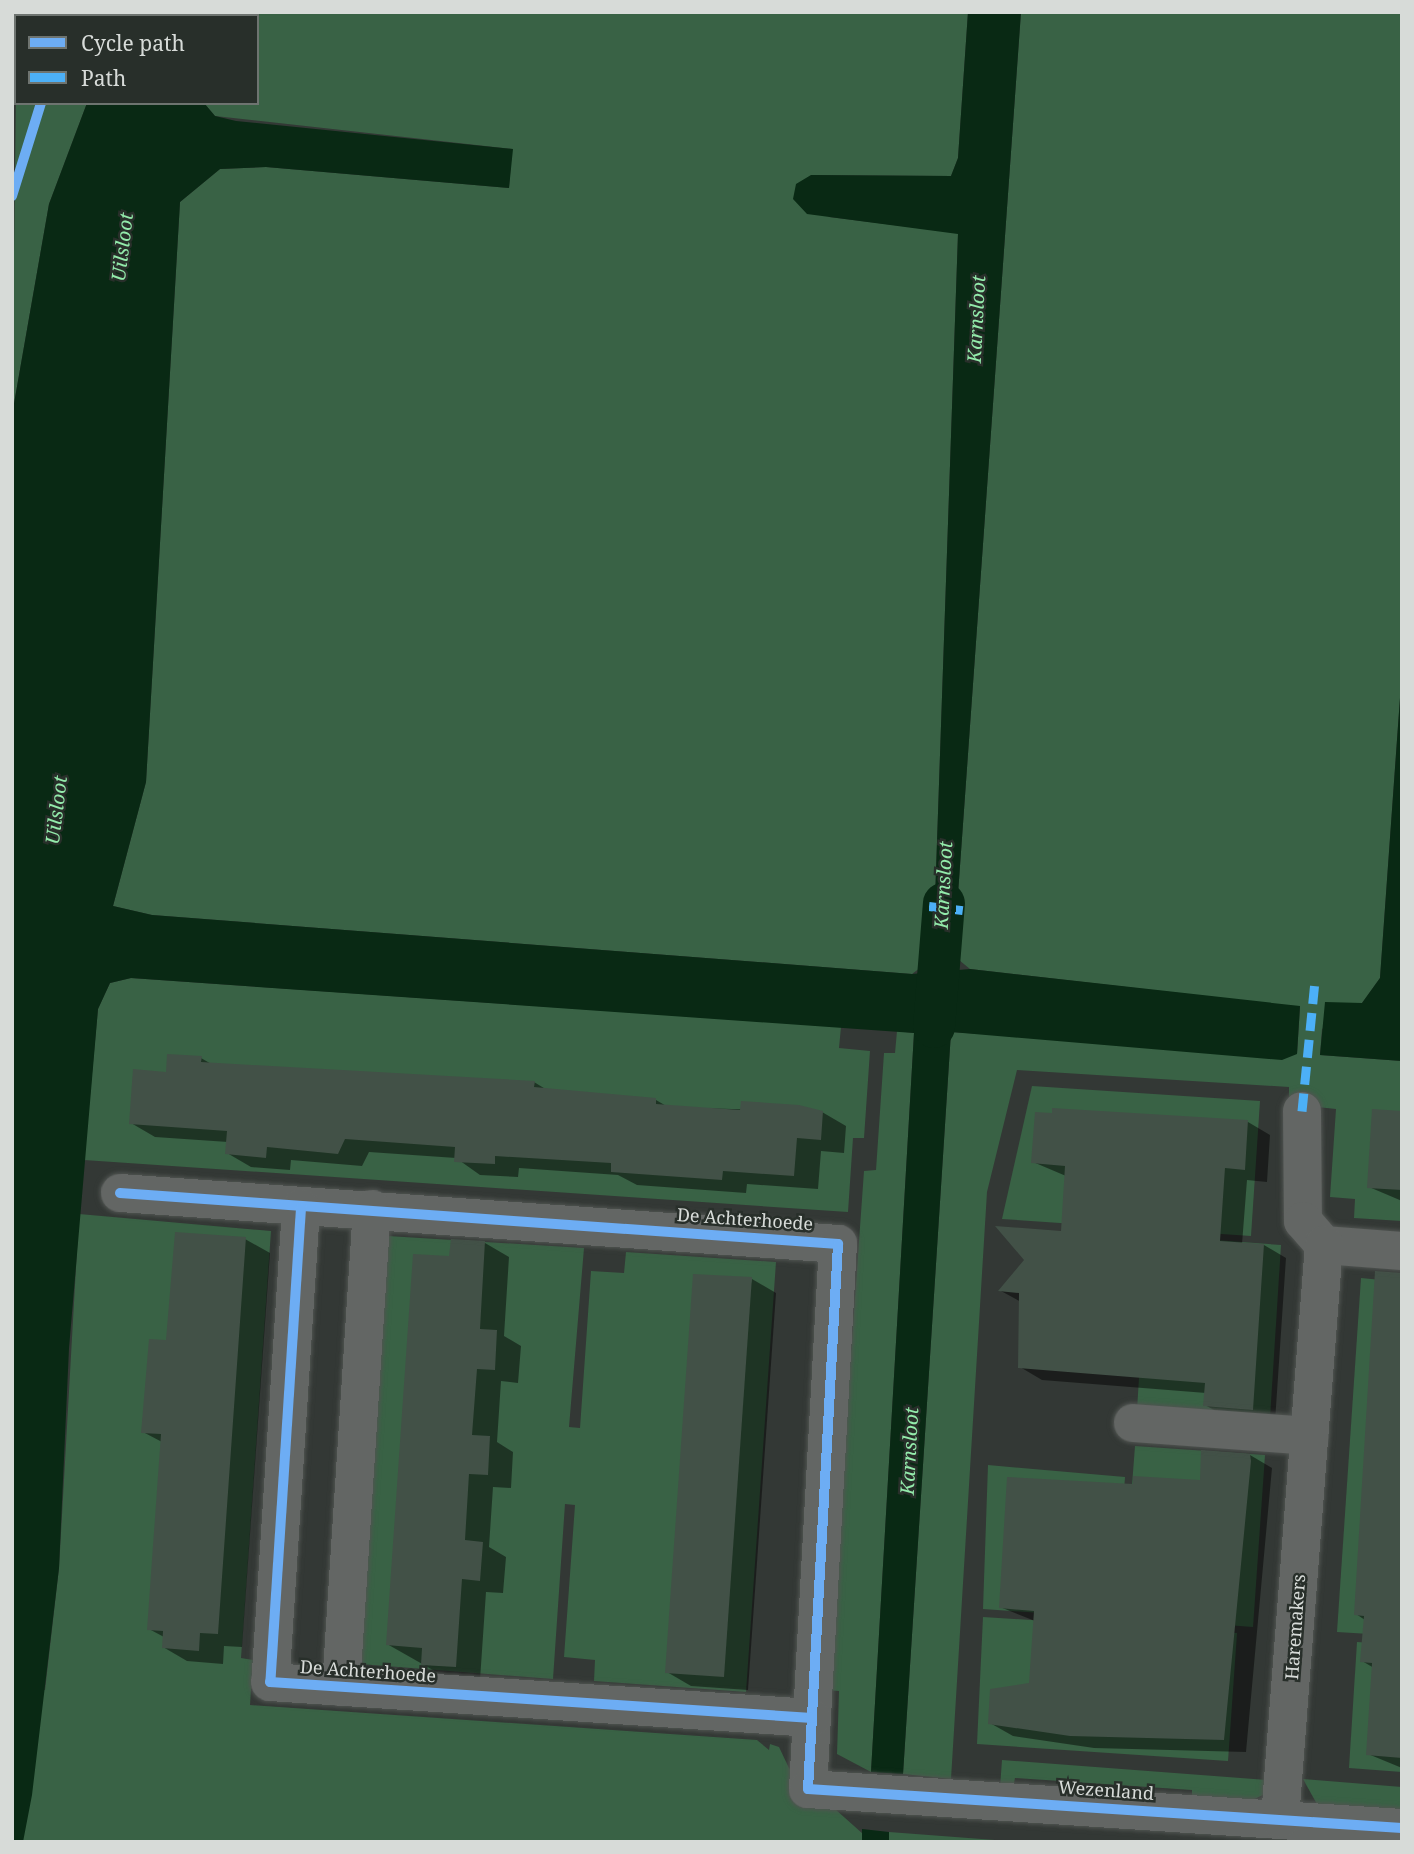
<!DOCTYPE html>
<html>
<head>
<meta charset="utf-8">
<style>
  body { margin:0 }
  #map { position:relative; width:1414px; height:1854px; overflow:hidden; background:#333835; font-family:"Noto Serif",serif }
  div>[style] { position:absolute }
  .green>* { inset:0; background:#396245 }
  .water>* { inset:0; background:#092914 }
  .shadow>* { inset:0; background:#0007 }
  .canal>* { height:42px; margin:-21px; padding:0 21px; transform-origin:21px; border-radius:21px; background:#092914 }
  .building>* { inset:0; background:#425147 }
  .roads { filter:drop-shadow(0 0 2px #505451) drop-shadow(0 0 2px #505451) }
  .minor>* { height:38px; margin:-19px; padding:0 19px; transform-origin:19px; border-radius:19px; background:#636664 }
  .quiet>* { height:9px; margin-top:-4.5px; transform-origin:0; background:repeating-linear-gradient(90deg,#4cb0f7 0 18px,transparent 0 27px) }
  .cycleway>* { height:10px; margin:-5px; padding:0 5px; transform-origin:5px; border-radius:5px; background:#6dadf4 }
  span { translate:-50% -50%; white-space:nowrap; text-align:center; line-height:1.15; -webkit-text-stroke:5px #282f2a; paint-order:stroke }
  .street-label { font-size:18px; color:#d7dbd8 }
  .water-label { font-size:19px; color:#93ebab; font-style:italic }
  .frame { position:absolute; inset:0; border:14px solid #d7dbd8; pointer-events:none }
  .legend { position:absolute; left:14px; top:14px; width:245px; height:91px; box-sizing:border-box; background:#282f2a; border:2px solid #6e7470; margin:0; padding:9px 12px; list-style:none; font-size:21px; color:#d7dbd8 }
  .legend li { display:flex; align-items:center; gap:14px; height:35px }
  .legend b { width:35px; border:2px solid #6e7470 }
</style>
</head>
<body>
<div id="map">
  <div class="green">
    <i style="clip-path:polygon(38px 12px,112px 12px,37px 16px)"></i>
    <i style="clip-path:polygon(204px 12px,968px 12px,958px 158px,951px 176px,811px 175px,829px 217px,958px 233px,933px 958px,912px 974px,152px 915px,113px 906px,146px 782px,180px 202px,220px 169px,266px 167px,509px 188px,512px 149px,215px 116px,204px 103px,257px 103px,257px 16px)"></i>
    <i style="clip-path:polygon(1021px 12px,1402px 12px,1402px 670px,1380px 978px,1362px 1003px,1322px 1029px,1320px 1055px,1402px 1061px,1402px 1221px,1354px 1218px,1355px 1199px,1330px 1197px,1336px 1109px,1289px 1104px,1289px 1087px,1017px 1070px,987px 1192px,951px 1779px,903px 1774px,951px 1032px,1297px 1054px,1300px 1007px,970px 969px,959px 960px,958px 894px)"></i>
    <i style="clip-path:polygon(16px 93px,16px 103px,87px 103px,49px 204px,12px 415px)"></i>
    <i style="clip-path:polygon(131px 978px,841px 1027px,839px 1048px,870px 1051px,864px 1138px,853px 1138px,848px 1212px,84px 1160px,98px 1009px,110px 983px)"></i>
    <i style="clip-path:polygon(897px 1031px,914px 1033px,871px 1772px,837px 1754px,839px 1691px,827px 1690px,864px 1171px,876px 1170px,884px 1053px,895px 1053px)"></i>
    <i style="clip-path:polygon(1032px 1086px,1260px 1101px,1251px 1236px,1002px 1219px)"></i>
    <i style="clip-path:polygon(79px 1214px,271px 1231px,241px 1658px,253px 1660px,250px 1705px,757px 1740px,769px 1750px,770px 1744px,779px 1747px,789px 1768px,872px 1842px,12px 1842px,12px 1689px,45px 1690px,59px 1568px)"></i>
    <i style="clip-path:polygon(1148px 1235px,1281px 1245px,1270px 1418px,1137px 1410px)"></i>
    <i style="clip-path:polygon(388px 1236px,584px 1248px,569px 1427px,580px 1428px,591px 1271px,624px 1273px,626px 1252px,776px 1262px,746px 1692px,594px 1681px,595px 1660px,564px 1657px,575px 1505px,565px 1504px,553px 1679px,360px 1664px)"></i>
    <i style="clip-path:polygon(1361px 1278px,1402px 1282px,1402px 1636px,1337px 1632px)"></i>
    <i style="clip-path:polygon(1135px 1446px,1265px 1455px,1253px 1627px,1122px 1617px)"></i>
    <i style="clip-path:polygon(988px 1465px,1125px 1477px,1115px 1618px,983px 1609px)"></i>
    <i style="clip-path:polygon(983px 1617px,1237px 1633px,1228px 1761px,977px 1744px)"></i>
    <i style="clip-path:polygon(1357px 1642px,1402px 1645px,1402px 1772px,1349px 1768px)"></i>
    <i style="clip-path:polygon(1002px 1760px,1267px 1780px,1263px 1795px,1248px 1802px,1192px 1803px,1192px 1790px,1015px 1778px,1013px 1788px,1000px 1788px)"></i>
    <i style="clip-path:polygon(1303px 1779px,1402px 1787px,1402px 1816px,1318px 1806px)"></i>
    <i style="clip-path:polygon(889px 1832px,1023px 1842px,889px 1842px)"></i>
  </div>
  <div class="water">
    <i style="clip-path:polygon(12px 12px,38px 12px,16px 16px,12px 103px)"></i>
    <i style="clip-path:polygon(112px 12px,204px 12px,111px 16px)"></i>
    <i style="clip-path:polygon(968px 12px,1021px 12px,958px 894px,959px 960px,933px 958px,958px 234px,807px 214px,793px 199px,796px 184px,811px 175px,951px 176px,958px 158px)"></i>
    <i style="clip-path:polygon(87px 103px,204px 103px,215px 116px,236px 121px,513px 149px,509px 188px,266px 167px,220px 169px,180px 202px,146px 782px,113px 906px,152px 915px,912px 974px,970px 969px,1300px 1006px,1297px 1054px,1282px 1060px,951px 1032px,903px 1774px,871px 1772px,914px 1033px,131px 978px,110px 983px,98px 1009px,69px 1348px,59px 1568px,32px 1795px,23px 1842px,12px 1842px,12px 415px,49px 204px)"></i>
    <i style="clip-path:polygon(1402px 670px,1402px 1061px,1320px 1055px,1325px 1002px,1362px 1003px,1380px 978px)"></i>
    <i style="clip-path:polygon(862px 1829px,889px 1832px,889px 1842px,862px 1842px)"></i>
  </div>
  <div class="shadow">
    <i style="clip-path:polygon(201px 1058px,213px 1065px,534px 1082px,547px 1090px,656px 1100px,668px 1107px,822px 1112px,846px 1126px,844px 1153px,821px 1151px,818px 1189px,747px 1184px,746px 1193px,637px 1185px,618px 1175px,519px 1168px,518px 1177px,480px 1175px,456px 1158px,369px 1152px,362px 1166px,291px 1160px,290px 1170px,251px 1167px,227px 1153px,228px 1142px,155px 1137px,131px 1123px,167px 1074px)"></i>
    <i style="clip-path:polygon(1402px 1112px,1402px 1201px,1369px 1187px)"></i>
    <i style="clip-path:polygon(1248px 1122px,1270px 1135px,1267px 1182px,1247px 1180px,1242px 1244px,1264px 1245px,1286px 1258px,1275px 1422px,1228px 1418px,1205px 1405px,1206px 1393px,1042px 1380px,1020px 1367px,1021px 1302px,1001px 1291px,1062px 1232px,1066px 1176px,1033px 1162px)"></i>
    <i style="clip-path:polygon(245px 1239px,270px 1253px,242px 1647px,224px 1646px,223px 1664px,187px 1661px,163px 1647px,164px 1637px,149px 1629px,162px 1442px,143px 1432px,167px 1342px)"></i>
    <i style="clip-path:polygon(485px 1243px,509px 1257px,504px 1336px,521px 1346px,518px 1383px,501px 1381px,497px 1442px,513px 1452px,511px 1488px,493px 1487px,489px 1547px,506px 1557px,503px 1593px,486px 1592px,480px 1680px,447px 1678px,387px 1644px,451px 1258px)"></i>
    <i style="clip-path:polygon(752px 1279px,776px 1293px,748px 1690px,691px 1686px,667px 1672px)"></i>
    <i style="clip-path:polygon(1250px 1455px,1272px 1468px,1246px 1752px,1094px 1748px,1013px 1736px,990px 1723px,1030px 1685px,1035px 1621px,1000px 1607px,1135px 1486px,1201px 1482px)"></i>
    <i style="clip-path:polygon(1402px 1526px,1402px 1768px,1368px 1754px,1374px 1668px,1362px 1661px,1365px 1620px,1356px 1614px)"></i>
  </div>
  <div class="canal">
    <i style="left:934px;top:1027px;width:124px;rotate:-85.4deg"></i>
  </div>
  <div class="building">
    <i style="clip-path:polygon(167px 1054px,202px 1056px,201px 1062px,535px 1081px,534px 1087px,656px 1098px,656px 1104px,740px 1110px,741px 1101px,799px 1105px,823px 1111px,821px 1140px,797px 1138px,794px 1176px,723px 1171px,722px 1180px,611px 1172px,611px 1163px,495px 1156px,495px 1164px,454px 1162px,455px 1147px,345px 1139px,338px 1154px,267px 1147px,266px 1158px,225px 1154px,227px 1131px,129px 1124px,133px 1069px,166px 1072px)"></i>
    <i style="clip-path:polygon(1052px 1108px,1248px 1120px,1245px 1170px,1225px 1168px,1220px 1241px,1264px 1244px,1253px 1410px,1203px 1406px,1205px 1383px,1018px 1368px,1019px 1293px,998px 1291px,1024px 1260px,995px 1226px,1061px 1231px,1065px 1166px,1031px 1163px,1035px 1112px,1052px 1113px)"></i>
    <i style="clip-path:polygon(1372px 1109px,1402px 1111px,1402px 1190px,1367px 1188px)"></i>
    <i style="clip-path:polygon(175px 1232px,246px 1237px,218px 1634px,200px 1633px,199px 1651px,162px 1648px,163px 1631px,147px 1630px,161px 1434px,141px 1433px,149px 1339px,166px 1340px)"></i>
    <i style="clip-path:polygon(451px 1239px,485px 1241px,480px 1329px,497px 1330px,495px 1370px,477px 1369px,472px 1435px,490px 1436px,488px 1475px,469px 1474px,465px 1540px,483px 1542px,480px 1581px,462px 1579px,456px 1667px,421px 1665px,422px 1648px,386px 1645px,413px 1254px,449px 1256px)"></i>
    <i style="clip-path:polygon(1375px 1271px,1402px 1273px,1402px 1758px,1366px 1755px,1372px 1663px,1360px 1662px,1364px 1616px,1354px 1615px)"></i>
    <i style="clip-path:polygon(693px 1274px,752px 1277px,724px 1677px,665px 1673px)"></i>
    <i style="clip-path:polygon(1201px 1450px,1250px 1454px,1251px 1461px,1224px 1740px,1070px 1736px,988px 1724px,990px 1689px,1029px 1683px,1034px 1611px,999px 1608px,1007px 1477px,1133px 1484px,1133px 1476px,1200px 1480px)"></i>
  </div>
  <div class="roads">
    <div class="minor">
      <i style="left:1302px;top:1111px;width:110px;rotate:89.5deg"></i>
      <i style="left:1303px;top:1221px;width:32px;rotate:49deg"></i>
      <i style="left:1324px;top:1245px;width:78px;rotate:4.4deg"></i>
      <i style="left:120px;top:1193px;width:720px;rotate:4.06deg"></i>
      <i style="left:838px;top:1244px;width:546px;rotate:93.15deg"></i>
      <i style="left:808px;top:1789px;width:595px;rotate:3.76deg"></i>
      <i style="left:301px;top:1208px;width:475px;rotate:93.7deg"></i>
      <i style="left:270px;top:1682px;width:543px;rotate:3.8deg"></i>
      <i style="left:1133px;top:1423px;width:177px;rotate:4.2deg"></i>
      <i style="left:341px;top:1687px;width:479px;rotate:-86.3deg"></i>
      <i style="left:1280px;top:1819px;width:576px;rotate:-85.62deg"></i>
    </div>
  </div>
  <div class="quiet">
    <i style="left:929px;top:906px;width:34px;rotate:7deg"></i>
    <i style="left:1302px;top:1111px;width:131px;rotate:-84.3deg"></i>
  </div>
  <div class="cycleway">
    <i style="left:12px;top:196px;width:97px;rotate:-72.7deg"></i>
    <i style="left:120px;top:1193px;width:720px;rotate:4.06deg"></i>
    <i style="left:838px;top:1244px;width:546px;rotate:93.15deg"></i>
    <i style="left:808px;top:1789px;width:595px;rotate:3.76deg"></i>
    <i style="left:301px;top:1208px;width:475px;rotate:93.7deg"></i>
    <i style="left:270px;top:1682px;width:543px;rotate:3.8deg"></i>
  </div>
  <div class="street-label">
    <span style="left:745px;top:1219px;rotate:4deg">De Achterhoede</span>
    <span style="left:1295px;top:1627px;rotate:-86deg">Haremakers</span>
    <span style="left:368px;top:1671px;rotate:4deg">De Achterhoede</span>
    <span style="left:1106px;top:1790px;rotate:4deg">Wezenland</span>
  </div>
  <div class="water-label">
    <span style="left:123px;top:247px;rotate:-83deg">Uilsloot</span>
    <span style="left:977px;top:319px;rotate:-87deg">Karnsloot</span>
    <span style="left:57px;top:810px;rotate:-83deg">Uilsloot</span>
    <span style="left:944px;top:885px;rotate:-87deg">Karnsloot</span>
    <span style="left:910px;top:1451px;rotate:-87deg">Karnsloot</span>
  </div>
  <div class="frame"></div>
  <ul class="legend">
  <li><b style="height:9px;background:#6dadf4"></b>Cycle path</li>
  <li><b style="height:9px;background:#4cb0f7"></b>Path</li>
  </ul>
</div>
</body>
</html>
